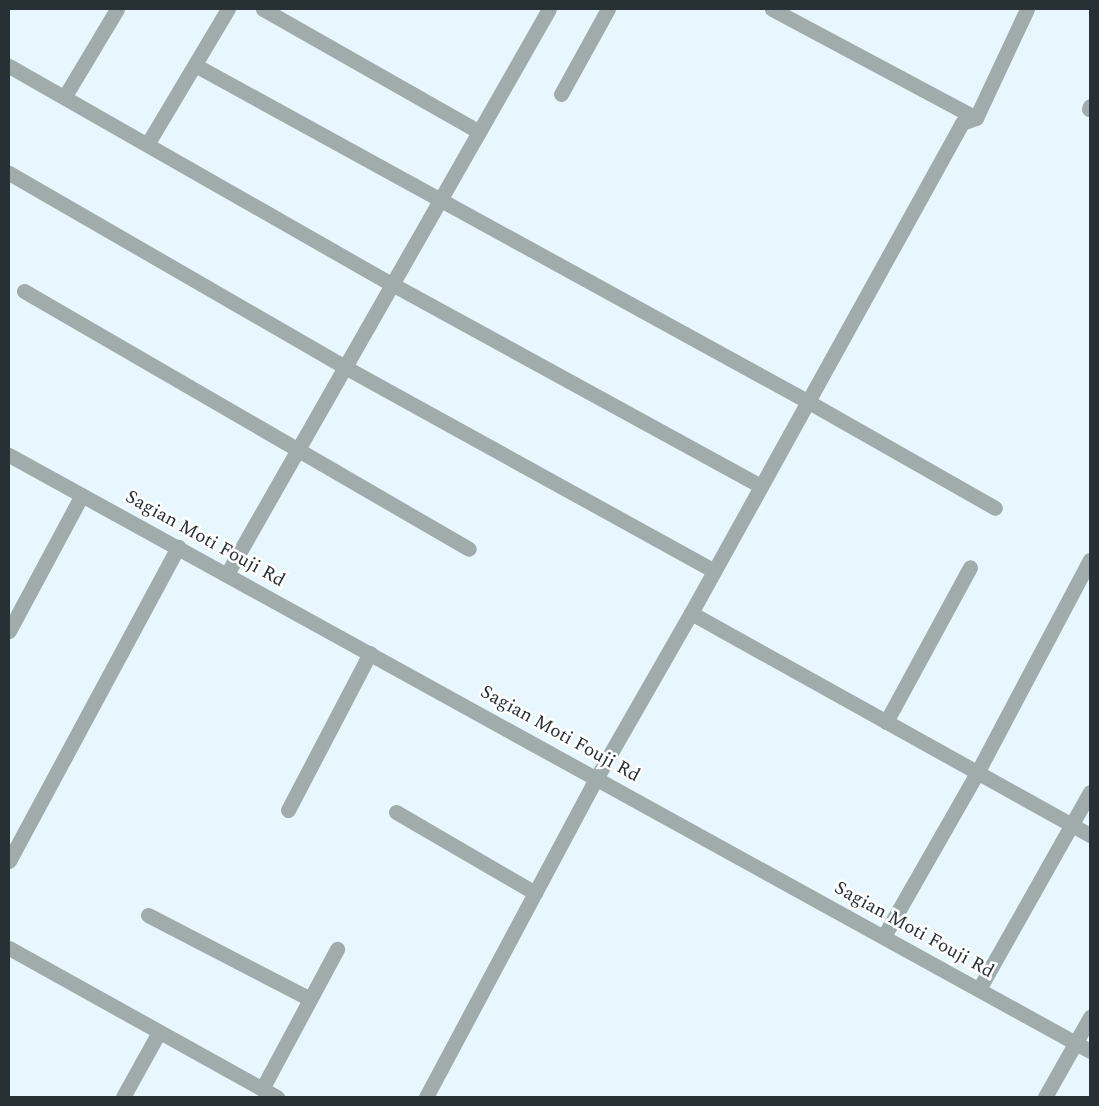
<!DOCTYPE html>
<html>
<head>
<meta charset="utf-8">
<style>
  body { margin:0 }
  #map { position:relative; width:1099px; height:1106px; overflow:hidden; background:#e7f7fd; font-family:Spectral,serif }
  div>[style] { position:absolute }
  .street>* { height:15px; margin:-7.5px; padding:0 7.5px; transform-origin:7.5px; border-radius:7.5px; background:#a0acab }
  span { translate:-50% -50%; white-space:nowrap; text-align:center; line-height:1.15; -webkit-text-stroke:5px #fff; paint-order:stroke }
  .street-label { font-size:19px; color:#273135 }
  .frame { position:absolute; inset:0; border:10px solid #273135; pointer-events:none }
</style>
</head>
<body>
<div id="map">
  <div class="street">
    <i style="left:263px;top:9px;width:247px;rotate:29.6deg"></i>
    <i style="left:772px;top:9px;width:231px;rotate:28.1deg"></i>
    <i style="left:195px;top:65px;width:698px;rotate:28.77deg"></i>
    <i style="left:807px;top:401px;width:216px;rotate:29.6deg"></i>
    <i style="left:9px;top:66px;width:438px;rotate:29.7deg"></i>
    <i style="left:390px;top:283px;width:423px;rotate:28.7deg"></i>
    <i style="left:561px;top:94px;width:97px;rotate:-61.1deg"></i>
    <i style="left:65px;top:96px;width:101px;rotate:-59.1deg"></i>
    <i style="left:1089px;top:109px;width:3px;rotate:-72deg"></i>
    <i style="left:148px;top:143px;width:156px;rotate:-59.2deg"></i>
    <i style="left:9px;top:173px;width:386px;rotate:30deg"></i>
    <i style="left:343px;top:366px;width:424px;rotate:28.9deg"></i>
    <i style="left:24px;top:291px;width:514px;rotate:30.1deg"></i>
    <i style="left:9px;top:455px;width:1234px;rotate:28.87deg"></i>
    <i style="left:227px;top:574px;width:650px;rotate:-60.32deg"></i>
    <i style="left:691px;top:613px;width:560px;rotate:-61.05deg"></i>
    <i style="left:962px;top:123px;width:15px;rotate:-20deg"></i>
    <i style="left:976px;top:118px;width:120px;rotate:-64.9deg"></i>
    <i style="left:9px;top:631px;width:154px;rotate:-61.8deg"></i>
    <i style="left:886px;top:722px;width:176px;rotate:-61.5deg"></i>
    <i style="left:288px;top:810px;width:177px;rotate:-62.4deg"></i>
    <i style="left:396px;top:812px;width:161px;rotate:30.2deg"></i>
    <i style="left:9px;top:861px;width:357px;rotate:-61.7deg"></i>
    <i style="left:148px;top:915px;width:182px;rotate:27.4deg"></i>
    <i style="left:884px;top:936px;width:188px;rotate:-60.3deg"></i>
    <i style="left:977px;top:773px;width:241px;rotate:-62.1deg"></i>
    <i style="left:9px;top:948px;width:307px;rotate:29.1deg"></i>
    <i style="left:979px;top:989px;width:226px;rotate:-60.6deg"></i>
    <i style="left:262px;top:1089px;width:159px;rotate:-61.8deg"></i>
    <i style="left:123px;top:1097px;width:74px;rotate:-61deg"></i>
    <i style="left:426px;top:1097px;width:363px;rotate:-61.9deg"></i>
    <i style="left:597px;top:777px;width:189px;rotate:-60.2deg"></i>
    <i style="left:691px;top:613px;width:457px;rotate:29.1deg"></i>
    <i style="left:1045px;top:1097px;width:92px;rotate:-60.6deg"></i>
  </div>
  <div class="street-label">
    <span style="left:205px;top:539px;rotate:29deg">Sagian Moti Fouji Rd</span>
    <span style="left:560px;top:734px;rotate:29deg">Sagian Moti Fouji Rd</span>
    <span style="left:914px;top:930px;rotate:29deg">Sagian Moti Fouji Rd</span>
  </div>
  <div class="frame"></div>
</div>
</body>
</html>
